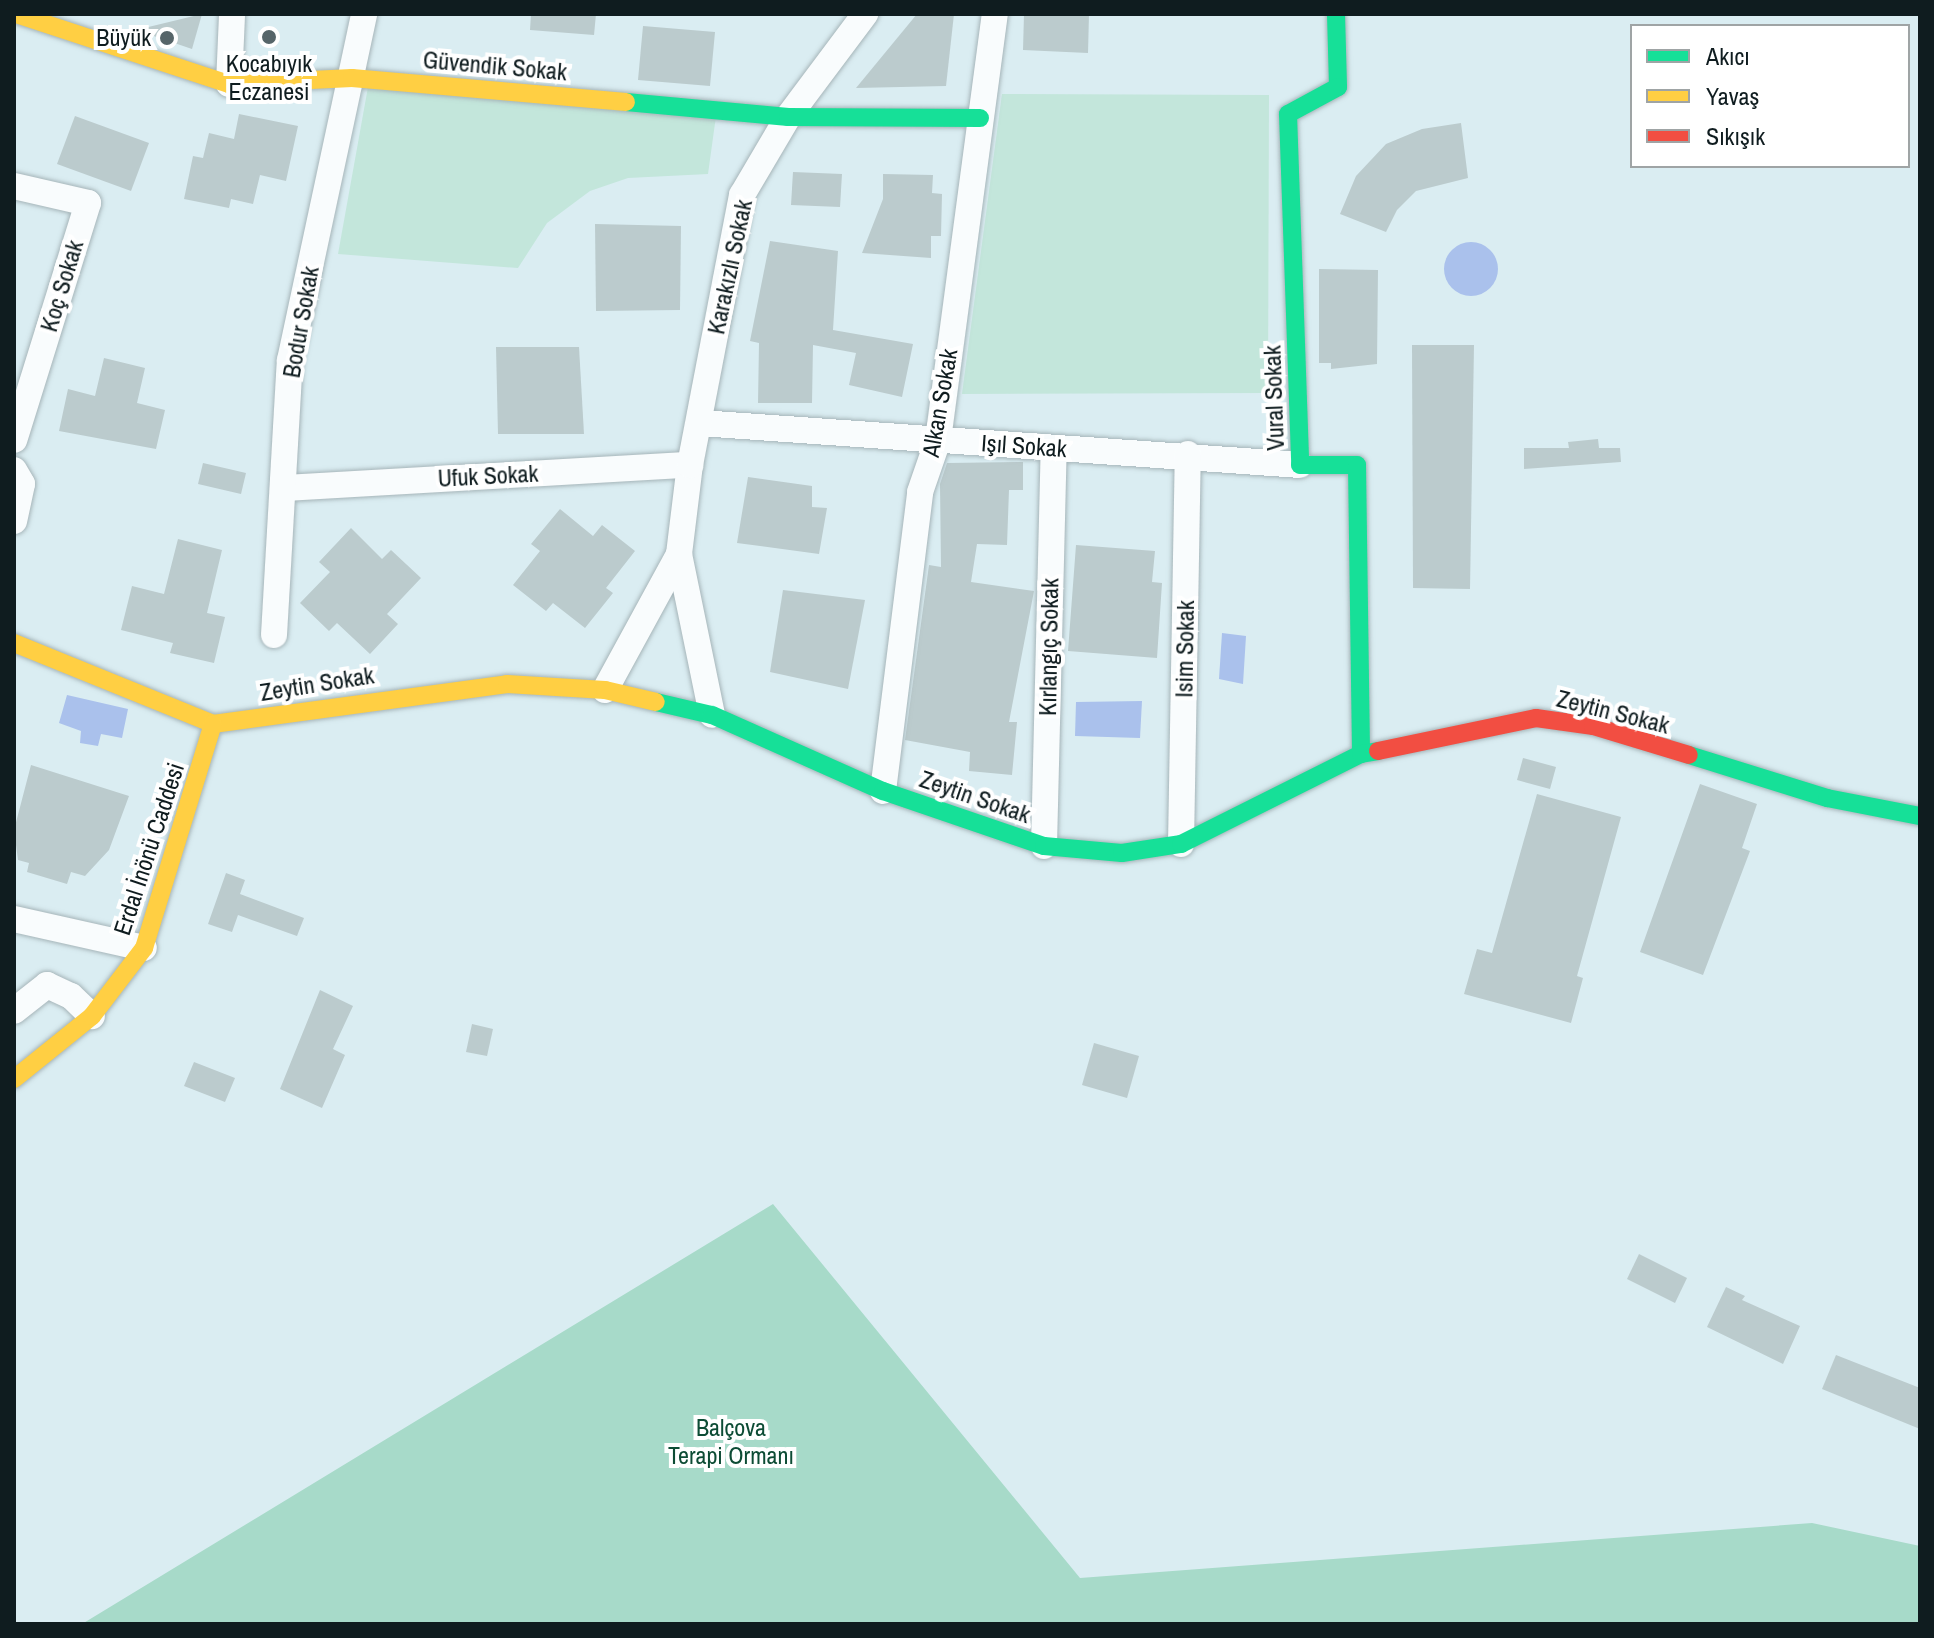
<!DOCTYPE html>
<html>
<head>
<meta charset="utf-8">
<style>
  body { margin:0 }
  #map { position:relative; width:1934px; height:1638px; overflow:hidden; background:#daedf2; font-family:"Archivo Narrow",sans-serif }
  div>[style] { position:absolute }
  .green>* { inset:0; background:#c3e6db }
  .forest>* { inset:0; background:#a7dac9 }
  .water>* { inset:0; background:#aac1ec }
  .round { border-radius:50% }
  .building>* { inset:0; background:#bbcbcd }
  .roads { filter:drop-shadow(0 0 2px #a6b5b9) drop-shadow(0 0 2px #a6b5b9) }
  .street>* { height:26px; margin:-13px; padding:0 13px; transform-origin:13px; border-radius:13px; background:#f9fcfd }
  .fast>* { height:18px; margin:-9px; padding:0 9px; transform-origin:9px; border-radius:9px; background:#16e098 }
  .slow>* { height:18px; margin:-9px; padding:0 9px; transform-origin:9px; border-radius:9px; background:#ffcf43 }
  .jam>* { height:18px; margin:-9px; padding:0 9px; transform-origin:9px; border-radius:9px; background:#f24e42 }
  .dots>* { width:22px; height:22px; translate:-50% -50%; box-sizing:border-box; border:4px solid #fff; border-radius:50% }
  span { translate:-50% -50%; white-space:nowrap; text-align:center; line-height:1.15; -webkit-text-stroke:8px #fff; paint-order:stroke }
  .poi-label { font-size:24px; color:#0f1c1f }
  .right { translate:-100% -50%; text-align:right }
  .street-label { font-size:24px; color:#0f1c1f }
  .park-label { font-size:24px; color:#0d4c35 }
  .frame { position:absolute; inset:0; border:16px solid #0f1c1f; pointer-events:none }
  .legend { position:absolute; left:1630px; top:24px; width:280px; height:144px; box-sizing:border-box; background:#fff; border:2px solid #9fa4a5; margin:0; padding:10px 14px; list-style:none; font-size:24px; color:#0f1c1f }
  .legend li { display:flex; align-items:center; gap:16px; height:40px }
  .legend b { width:40px; border:2px solid #9fa4a5 }
</style>
</head>
<body>
<div id="map">
  <div class="green">
    <i style="clip-path:polygon(368px 87px,716px 116px,708px 174px,628px 178px,590px 191px,547px 223px,518px 268px,338px 254px)"></i>
    <i style="clip-path:polygon(1002px 94px,1269px 95px,1268px 393px,962px 394px)"></i>
  </div>
  <div class="forest">
    <i style="clip-path:polygon(773px 1204px,1080px 1578px,1812px 1523px,1920px 1546px,1920px 1624px,82px 1624px)"></i>
  </div>
  <div class="water">
    <i class="round" style="left:1444px;top:242px;width:54px;height:54px"></i>
    <i style="clip-path:polygon(1222px 633px,1246px 636px,1243px 684px,1219px 679px)"></i>
    <i style="clip-path:polygon(67px 695px,128px 709px,122px 738px,101px 734px,98px 746px,80px 743px,81px 731px,59px 723px)"></i>
    <i style="clip-path:polygon(1142px 701px,1140px 738px,1075px 736px,1076px 702px)"></i>
  </div>
  <div class="building">
    <i style="clip-path:polygon(202px 14px,192px 49px,136px 30px)"></i>
    <i style="clip-path:polygon(531px 14px,596px 14px,594px 35px,530px 30px)"></i>
    <i style="clip-path:polygon(917px 14px,954px 14px,946px 86px,856px 88px)"></i>
    <i style="clip-path:polygon(1024px 14px,1089px 14px,1088px 53px,1023px 50px)"></i>
    <i style="clip-path:polygon(643px 26px,715px 32px,710px 86px,638px 80px)"></i>
    <i style="clip-path:polygon(239px 114px,298px 126px,286px 181px,260px 175px,253px 204px,231px 199px,229px 208px,184px 199px,193px 156px,203px 158px,209px 133px,234px 139px)"></i>
    <i style="clip-path:polygon(75px 116px,149px 143px,131px 191px,57px 164px)"></i>
    <i style="clip-path:polygon(1461px 123px,1468px 178px,1416px 191px,1397px 210px,1386px 232px,1340px 214px,1356px 176px,1386px 144px,1422px 129px)"></i>
    <i style="clip-path:polygon(793px 172px,842px 174px,840px 207px,791px 205px)"></i>
    <i style="clip-path:polygon(883px 174px,933px 175px,932px 193px,942px 194px,941px 236px,931px 236px,931px 258px,862px 253px,883px 199px)"></i>
    <i style="clip-path:polygon(595px 224px,681px 226px,680px 310px,596px 311px)"></i>
    <i style="clip-path:polygon(770px 241px,838px 251px,833px 330px,913px 344px,902px 397px,849px 385px,856px 353px,813px 345px,812px 403px,758px 403px,759px 343px,750px 341px)"></i>
    <i style="clip-path:polygon(1319px 269px,1378px 270px,1377px 364px,1331px 369px,1331px 363px,1319px 363px)"></i>
    <i style="clip-path:polygon(1412px 345px,1474px 345px,1470px 589px,1413px 588px)"></i>
    <i style="clip-path:polygon(496px 347px,579px 347px,584px 434px,498px 434px)"></i>
    <i style="clip-path:polygon(104px 358px,145px 368px,137px 403px,165px 410px,156px 449px,59px 431px,68px 389px,95px 396px)"></i>
    <i style="clip-path:polygon(1598px 439px,1599px 448px,1620px 448px,1621px 462px,1524px 469px,1524px 448px,1569px 448px,1568px 442px)"></i>
    <i style="clip-path:polygon(1023px 462px,1023px 490px,1009px 490px,1007px 545px,977px 544px,971px 582px,1034px 591px,1009px 722px,1017px 722px,1012px 775px,969px 771px,970px 752px,905px 740px,929px 565px,941px 567px,940px 484px,947px 463px)"></i>
    <i style="clip-path:polygon(203px 463px,246px 473px,241px 494px,198px 484px)"></i>
    <i style="clip-path:polygon(748px 477px,812px 486px,812px 507px,827px 508px,819px 554px,737px 543px)"></i>
    <i style="clip-path:polygon(560px 509px,593px 536px,602px 525px,635px 551px,606px 588px,613px 593px,585px 628px,553px 603px,546px 611px,513px 585px,540px 551px,531px 544px)"></i>
    <i style="clip-path:polygon(351px 528px,382px 559px,391px 550px,421px 578px,387px 614px,398px 624px,370px 654px,337px 623px,329px 631px,300px 603px,330px 572px,319px 562px)"></i>
    <i style="clip-path:polygon(178px 539px,222px 550px,207px 613px,225px 617px,214px 663px,170px 653px,173px 643px,121px 630px,132px 586px,164px 594px)"></i>
    <i style="clip-path:polygon(1076px 545px,1155px 551px,1152px 582px,1162px 583px,1157px 658px,1068px 651px)"></i>
    <i style="clip-path:polygon(783px 590px,865px 600px,848px 689px,770px 672px)"></i>
    <i style="clip-path:polygon(1523px 758px,1556px 767px,1550px 789px,1517px 780px)"></i>
    <i style="clip-path:polygon(31px 765px,129px 796px,109px 850px,85px 876px,71px 872px,67px 884px,27px 872px,29px 863px,18px 860px,14px 830px)"></i>
    <i style="clip-path:polygon(1700px 784px,1757px 804px,1742px 848px,1750px 851px,1703px 975px,1640px 952px)"></i>
    <i style="clip-path:polygon(1537px 794px,1621px 817px,1577px 976px,1583px 978px,1571px 1023px,1464px 994px,1477px 949px,1492px 953px)"></i>
    <i style="clip-path:polygon(226px 873px,245px 880px,240px 894px,304px 918px,297px 936px,238px 915px,232px 932px,208px 924px)"></i>
    <i style="clip-path:polygon(320px 990px,353px 1006px,333px 1049px,345px 1055px,322px 1108px,280px 1089px)"></i>
    <i style="clip-path:polygon(472px 1024px,493px 1029px,487px 1056px,466px 1052px)"></i>
    <i style="clip-path:polygon(1094px 1043px,1139px 1056px,1127px 1098px,1082px 1085px)"></i>
    <i style="clip-path:polygon(194px 1062px,235px 1078px,225px 1102px,184px 1086px)"></i>
    <i style="clip-path:polygon(1639px 1254px,1687px 1278px,1675px 1303px,1627px 1279px)"></i>
    <i style="clip-path:polygon(1726px 1287px,1745px 1296px,1742px 1300px,1800px 1326px,1783px 1364px,1707px 1327px)"></i>
    <i style="clip-path:polygon(1836px 1355px,1920px 1388px,1920px 1429px,1822px 1389px)"></i>
  </div>
  <div class="roads">
    <div class="street">
      <i style="left:229px;top:84px;width:70px;rotate:-87.5deg"></i>
      <i style="left:14px;top:186px;width:76px;rotate:12.9deg"></i>
      <i style="left:88px;top:203px;width:248px;rotate:107.3deg"></i>
      <i style="left:700px;top:423px;width:601px;rotate:4deg"></i>
      <i style="left:14px;top:470px;width:16px;rotate:60deg"></i>
      <i style="left:22px;top:484px;width:38px;rotate:102deg"></i>
      <i style="left:285px;top:488px;width:406px;rotate:-3.3deg"></i>
      <i style="left:679px;top:554px;width:164px;rotate:78.4deg"></i>
      <i style="left:274px;top:635px;width:275px;rotate:-86.7deg"></i>
      <i style="left:290px;top:360px;width:354px;rotate:-77.9deg"></i>
      <i style="left:605px;top:690px;width:155px;rotate:-61.4deg"></i>
      <i style="left:679px;top:554px;width:90px;rotate:-83deg"></i>
      <i style="left:690px;top:465px;width:275px;rotate:-79.1deg"></i>
      <i style="left:742px;top:195px;width:91px;rotate:-59.5deg"></i>
      <i style="left:788px;top:117px;width:129px;rotate:-53.2deg"></i>
      <i style="left:883px;top:791px;width:301px;rotate:-82.9deg"></i>
      <i style="left:920px;top:492px;width:55px;rotate:-70.9deg"></i>
      <i style="left:938px;top:440px;width:430px;rotate:-82.4deg"></i>
      <i style="left:1181px;top:844px;width:390px;rotate:-89deg"></i>
      <i style="left:1044px;top:846px;width:397px;rotate:-88.6deg"></i>
      <i style="left:14px;top:919px;width:133px;rotate:12.6deg"></i>
      <i style="left:14px;top:1011px;width:42px;rotate:-38.2deg"></i>
      <i style="left:47px;top:985px;width:26px;rotate:25deg"></i>
      <i style="left:71px;top:996px;width:29px;rotate:44deg"></i>
    </div>
    <div class="fast">
      <i style="left:1336px;top:14px;width:73px;rotate:88.4deg"></i>
      <i style="left:1338px;top:87px;width:57px;rotate:151.6deg"></i>
      <i style="left:1288px;top:114px;width:351px;rotate:88deg"></i>
      <i style="left:1300px;top:465px;width:57px"></i>
      <i style="left:1357px;top:465px;width:289px;rotate:89.2deg"></i>
      <i style="left:626px;top:102px;width:163px;rotate:5.3deg"></i>
      <i style="left:788px;top:117px;width:192px;rotate:0.3deg"></i>
      <i style="left:656px;top:702px;width:57px;rotate:13.1deg"></i>
      <i style="left:712px;top:715px;width:187px;rotate:24deg"></i>
      <i style="left:883px;top:791px;width:170px;rotate:18.9deg"></i>
      <i style="left:1044px;top:846px;width:78px;rotate:5.1deg"></i>
      <i style="left:1122px;top:853px;width:60px;rotate:-8.7deg"></i>
      <i style="left:1181px;top:844px;width:201px;rotate:-26.6deg"></i>
      <i style="left:1361px;top:754px;width:17px;rotate:-10deg"></i>
      <i style="left:1689px;top:755px;width:145px;rotate:17.3deg"></i>
      <i style="left:1827px;top:798px;width:95px;rotate:11deg"></i>
    </div>
    <div class="slow">
      <i style="left:16px;top:14px;width:224px;rotate:18.2deg"></i>
      <i style="left:229px;top:84px;width:123px;rotate:-2.8deg"></i>
      <i style="left:352px;top:78px;width:275px;rotate:5deg"></i>
      <i style="left:14px;top:643px;width:215px;rotate:22.1deg"></i>
      <i style="left:213px;top:724px;width:297px;rotate:-7.7deg"></i>
      <i style="left:507px;top:684px;width:98px;rotate:3.5deg"></i>
      <i style="left:605px;top:690px;width:52px;rotate:13.2deg"></i>
      <i style="left:14px;top:1079px;width:100px;rotate:-38.9deg"></i>
      <i style="left:92px;top:1016px;width:86px;rotate:-52.6deg"></i>
      <i style="left:144px;top:948px;width:234px;rotate:-72.9deg"></i>
    </div>
    <div class="jam">
      <i style="left:1378px;top:751px;width:161px;rotate:-11.8deg"></i>
      <i style="left:1536px;top:718px;width:58px;rotate:8deg"></i>
      <i style="left:1593px;top:726px;width:100px;rotate:16.8deg"></i>
    </div>
  </div>
  <div class="dots">
    <i style="left:269px;top:37px;background:#566569"></i>
    <i style="left:167px;top:38px;background:#566569"></i>
  </div>
  <div class="poi-label">
    <span class="right" style="left:151px;top:38px">Büyük</span>
    <span style="left:269px;top:78px">Kocabıyık<br>Eczanesi</span>
  </div>
  <div class="street-label">
    <span style="left:495px;top:66px;rotate:5deg">Güvendik Sokak</span>
    <span style="left:730px;top:267px;rotate:-78deg">Karakızlı Sokak</span>
    <span style="left:62px;top:286px;rotate:-73deg">Koç Sokak</span>
    <span style="left:301px;top:322px;rotate:-80deg">Bodur Sokak</span>
    <span style="left:1274px;top:398px;rotate:-92deg">Vural Sokak</span>
    <span style="left:940px;top:403px;rotate:-80deg">Alkan Sokak</span>
    <span style="left:1024px;top:446px;rotate:4deg">Işıl Sokak</span>
    <span style="left:488px;top:476px;rotate:-3deg">Ufuk Sokak</span>
    <span style="left:1049px;top:647px;rotate:-89deg">Kırlangıç Sokak</span>
    <span style="left:1185px;top:649px;rotate:-89deg">Isim Sokak</span>
    <span style="left:317px;top:684px;rotate:-9deg">Zeytin Sokak</span>
    <span style="left:1613px;top:712px;rotate:14deg">Zeytin Sokak</span>
    <span style="left:975px;top:797px;rotate:19deg">Zeytin Sokak</span>
    <span style="left:149px;top:849px;rotate:-72deg">Erdal İnönü Caddesi</span>
  </div>
  <div class="park-label">
    <span style="left:731px;top:1442px">Balçova<br>Terapi Ormanı</span>
  </div>
  <div class="frame"></div>
  <ul class="legend">
  <li><b style="height:10px;background:#16e098"></b>Akıcı</li>
  <li><b style="height:10px;background:#ffcf43"></b>Yavaş</li>
  <li><b style="height:10px;background:#f24e42"></b>Sıkışık</li>
  </ul>
</div>
</body>
</html>
